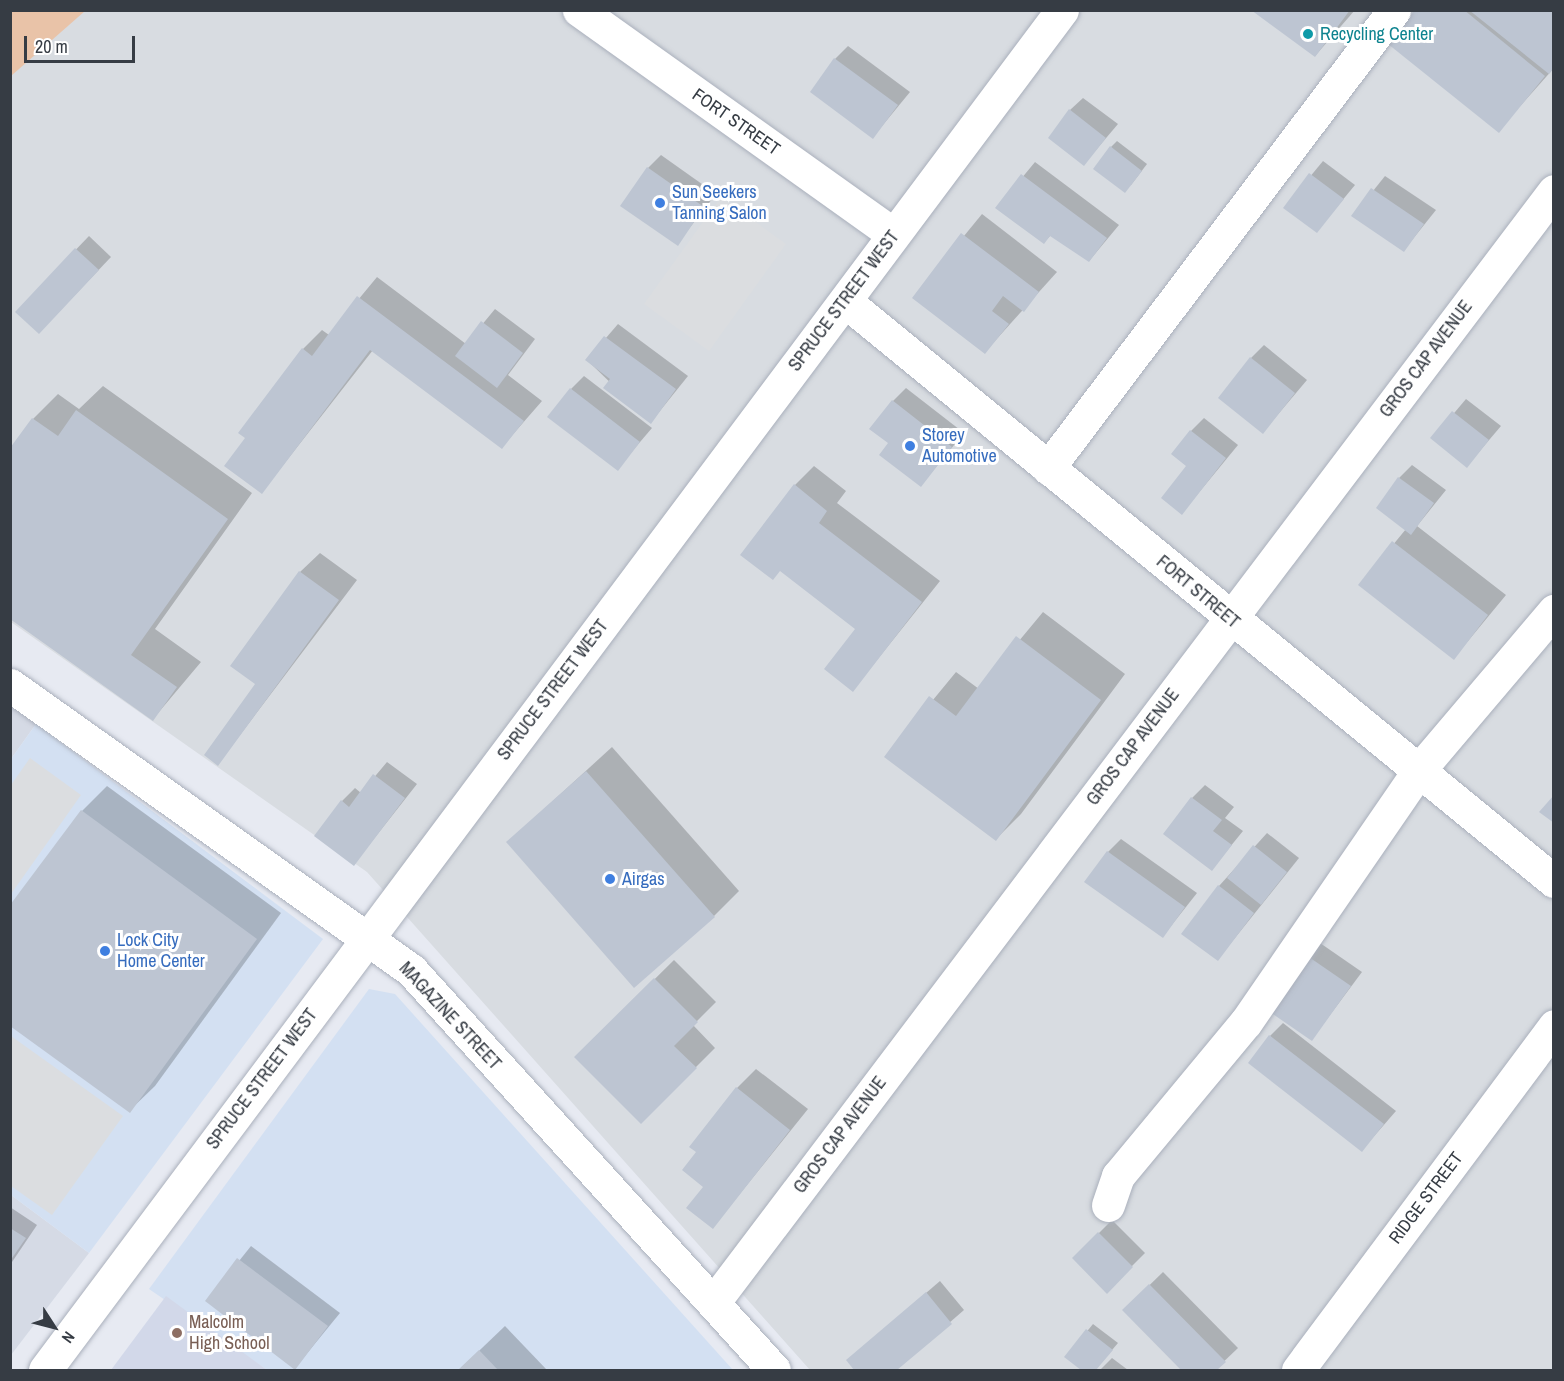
<!DOCTYPE html>
<html>
<head>
<meta charset="utf-8">
<style>
  body { margin:0 }
  #map { position:relative; width:1564px; height:1381px; overflow:hidden; background:#e7eaf2; font-family:"Archivo Narrow",sans-serif }
  div>[style] { position:absolute }
  .residential>* { inset:0; background:#d5dae5 }
  .commercial>* { inset:0; background:#d3e0f2 }
  .industrial>* { inset:0; background:#d8dce1 }
  .education>* { inset:0; background:#d2d8e9 }
  .parking>* { inset:0; background:#dbdde0 }
  .water>* { inset:0; background:#e9c3a8 }
  .shadow>* { inset:0; background:#0003 }
  .building>* { inset:0; background:#bdc5d2 }
  .roads { filter:drop-shadow(0 0 2px #aab0bc) drop-shadow(0 0 2px #aab0bc) }
  .minor>* { height:33px; margin:-16.5px; padding:0 16.5px; transform-origin:16.5px; border-radius:16.5px; background:#fff }
  .dots>* { width:16px; height:16px; translate:-50% -50%; box-sizing:border-box; border:3px solid #fff; border-radius:50% }
  span { translate:-50% -50%; white-space:nowrap; text-align:center; line-height:1.15; -webkit-text-stroke:6px #fff; paint-order:stroke }
  .culture-label { font-size:18px; color:#0d838f }
  .left { translate:0 -50%; text-align:left }
  .street-label { font-size:18px; color:#363c44 }
  .shop-label { font-size:18px; color:#366cbe }
  .education-label { font-size:18px; color:#785e54 }
  .frame { position:absolute; inset:0; border:12px solid #363c44; pointer-events:none }
  .north { position:absolute; left:24px; top:1297px; width:60px; height:60px; -webkit-text-stroke:4px #fff; paint-order:stroke; rotate:126deg; font-size:16px; font-weight:700; line-height:24px; text-align:center; color:#363c44 }
  .north::after { content:''; display:block; margin:auto; width:21px; height:27px; background:#363c44; clip-path:polygon(50% 0,100% 100%,50% 72%,0 100%) }
  .scale { position:absolute; left:24px; top:36px; width:111px; height:27px; box-sizing:border-box; border:3px solid #363c44; border-top:0; padding-left:8px; font-size:18px; line-height:21px; white-space:nowrap; color:#363c44; -webkit-text-stroke:4px #fff; paint-order:stroke }
</style>
</head>
<body>
<div id="map">
  <div class="residential">
    <i style="clip-path:polygon(11px 706px,36px 724px,11px 759px)"></i>
    <i style="clip-path:polygon(11px 1195px,89px 1253px,11px 1355px)"></i>
  </div>
  <div class="commercial">
    <i style="clip-path:polygon(36px 724px,323px 939px,89px 1253px,11px 1195px,11px 759px)"></i>
    <i style="clip-path:polygon(369px 989px,395px 994px,733px 1370px,267px 1370px,149px 1289px)"></i>
  </div>
  <div class="industrial">
    <i style="clip-path:polygon(85px 10px,1553px 11px,1553px 1370px,810px 1370px,367px 872px,11px 622px,10px 76px)"></i>
  </div>
  <div class="education">
    <i style="clip-path:polygon(166px 1296px,267px 1370px,111px 1370px)"></i>
  </div>
  <div class="parking">
    <i style="clip-path:polygon(721px 197px,786px 244px,709px 351px,644px 304px)"></i>
    <i style="clip-path:polygon(30px 758px,81px 795px,11px 894px,11px 785px)"></i>
    <i style="clip-path:polygon(11px 1036px,123px 1116px,52px 1215px,11px 1186px)"></i>
  </div>
  <div class="water">
    <i style="clip-path:polygon(11px 10px,85px 10px,85px 11px,11px 76px)"></i>
  </div>
  <div class="shadow">
    <i style="clip-path:polygon(1254px 10px,1355px 10px,1315px 56px)"></i>
    <i style="clip-path:polygon(1417px 10px,1554px 10px,1554px 68px,1498px 131px)"></i>
    <i style="clip-path:polygon(848px 46px,910px 92px,873px 137px,835px 59px)"></i>
    <i style="clip-path:polygon(1083px 98px,1118px 124px,1084px 164px,1070px 110px)"></i>
    <i style="clip-path:polygon(1117px 141px,1147px 164px,1131px 185px,1111px 147px)"></i>
    <i style="clip-path:polygon(661px 155px,716px 194px,677px 244px,648px 168px)"></i>
    <i style="clip-path:polygon(1323px 161px,1355px 185px,1317px 231px,1285px 207px)"></i>
    <i style="clip-path:polygon(1035px 162px,1119px 225px,1089px 261px,1051px 235px,1044px 242px,998px 207px)"></i>
    <i style="clip-path:polygon(1385px 176px,1436px 210px,1404px 250px,1353px 216px)"></i>
    <i style="clip-path:polygon(982px 214px,1057px 272px,985px 352px,914px 297px)"></i>
    <i style="clip-path:polygon(89px 236px,111px 257px,52px 319px,17px 311px)"></i>
    <i style="clip-path:polygon(377px 277px,466px 344px,495px 309px,535px 339px,508px 375px,542px 401px,502px 447px,373px 350px,262px 492px,247px 438px,303px 349px,322px 330px,329px 335px)"></i>
    <i style="clip-path:polygon(618px 324px,688px 376px,651px 422px,587px 360px)"></i>
    <i style="clip-path:polygon(1264px 345px,1307px 380px,1263px 432px,1251px 358px)"></i>
    <i style="clip-path:polygon(584px 376px,652px 428px,617px 469px,571px 389px)"></i>
    <i style="clip-path:polygon(103px 386px,252px 493px,155px 629px,201px 662px,153px 719px,33px 419px,58px 394px,79px 409px)"></i>
    <i style="clip-path:polygon(906px 388px,964px 433px,921px 485px,890px 443px,893px 401px)"></i>
    <i style="clip-path:polygon(1466px 399px,1501px 426px,1467px 466px,1433px 438px)"></i>
    <i style="clip-path:polygon(1204px 418px,1238px 445px,1182px 513px,1191px 431px)"></i>
    <i style="clip-path:polygon(1412px 465px,1446px 490px,1417px 526px,1506px 595px,1454px 658px,1360px 585px,1406px 529px,1399px 478px)"></i>
    <i style="clip-path:polygon(814px 466px,846px 491px,837px 503px,940px 581px,853px 690px,858px 628px,781px 569px,795px 485px)"></i>
    <i style="clip-path:polygon(320px 553px,357px 580px,218px 764px,257px 684px,300px 572px)"></i>
    <i style="clip-path:polygon(1043px 612px,1125px 674px,1021px 814px,996px 839px,886px 757px,956px 672px,979px 689px)"></i>
    <i style="clip-path:polygon(612px 747px,739px 891px,714px 916px,508px 842px)"></i>
    <i style="clip-path:polygon(387px 762px,417px 784px,354px 864px,342px 801px,355px 788px,361px 793px)"></i>
    <i style="clip-path:polygon(1205px 785px,1234px 807px,1225px 818px,1243px 831px,1212px 869px,1192px 798px)"></i>
    <i style="clip-path:polygon(107px 786px,281px 913px,155px 1086px,129px 1111px,82px 811px)"></i>
    <i style="clip-path:polygon(1267px 833px,1299px 858px,1218px 959px,1219px 886px)"></i>
    <i style="clip-path:polygon(1121px 839px,1197px 893px,1163px 936px,1108px 852px)"></i>
    <i style="clip-path:polygon(1320px 943px,1362px 972px,1312px 1039px,1269px 1009px)"></i>
    <i style="clip-path:polygon(674px 960px,716px 1002px,693px 1025px,715px 1048px,641px 1122px,576px 1057px)"></i>
    <i style="clip-path:polygon(1283px 1023px,1396px 1111px,1362px 1150px,1270px 1036px)"></i>
    <i style="clip-path:polygon(756px 1069px,808px 1109px,713px 1227px,698px 1151px,737px 1088px)"></i>
    <i style="clip-path:polygon(10px 1207px,37px 1225px,10px 1265px)"></i>
    <i style="clip-path:polygon(1112px 1220px,1145px 1253px,1107px 1291px,1074px 1258px)"></i>
    <i style="clip-path:polygon(251px 1246px,340px 1313px,295px 1368px,207px 1301px)"></i>
    <i style="clip-path:polygon(1163px 1272px,1238px 1348px,1215px 1370px,1183px 1370px,1124px 1310px)"></i>
    <i style="clip-path:polygon(940px 1281px,964px 1310px,895px 1370px,856px 1370px,848px 1360px)"></i>
    <i style="clip-path:polygon(1093px 1324px,1118px 1343px,1095px 1370px,1083px 1370px,1066px 1357px)"></i>
    <i style="clip-path:polygon(505px 1326px,547px 1370px,459px 1370px)"></i>
    <i style="clip-path:polygon(1112px 1358px,1128px 1370px,1100px 1370px)"></i>
  </div>
  <div class="building">
    <i style="clip-path:polygon(1251px 10px,1350px 10px,1315px 57px)"></i>
    <i style="clip-path:polygon(1415px 10px,1464px 10px,1545px 76px,1499px 133px,1388px 44px)"></i>
    <i style="clip-path:polygon(1469px 10px,1554px 10px,1554px 68px,1549px 74px)"></i>
    <i style="clip-path:polygon(834px 58px,898px 105px,873px 139px,810px 92px)"></i>
    <i style="clip-path:polygon(1069px 109px,1106px 138px,1084px 166px,1048px 138px)"></i>
    <i style="clip-path:polygon(1110px 146px,1142px 171px,1125px 193px,1093px 169px)"></i>
    <i style="clip-path:polygon(647px 167px,704px 207px,678px 246px,620px 206px)"></i>
    <i style="clip-path:polygon(1309px 173px,1344px 199px,1317px 233px,1283px 208px)"></i>
    <i style="clip-path:polygon(1021px 174px,1107px 238px,1089px 262px,1050px 236px,1044px 244px,995px 208px)"></i>
    <i style="clip-path:polygon(1371px 188px,1424px 224px,1404px 252px,1351px 216px)"></i>
    <i style="clip-path:polygon(961px 233px,1039px 292px,1024px 312px,1003px 296px,992px 311px,1009px 324px,985px 354px,912px 298px)"></i>
    <i style="clip-path:polygon(75px 248px,99px 270px,39px 334px,15px 312px)"></i>
    <i style="clip-path:polygon(357px 296px,524px 421px,502px 449px,370px 350px,262px 494px,224px 466px,245px 438px,238px 433px,302px 348px,312px 356px)"></i>
    <i style="clip-path:polygon(481px 321px,523px 353px,497px 388px,455px 356px)"></i>
    <i style="clip-path:polygon(604px 336px,676px 389px,651px 424px,603px 388px,610px 379px,585px 360px)"></i>
    <i style="clip-path:polygon(1250px 357px,1295px 393px,1263px 434px,1218px 398px)"></i>
    <i style="clip-path:polygon(570px 388px,640px 442px,618px 471px,547px 417px)"></i>
    <i style="clip-path:polygon(892px 400px,952px 447px,921px 487px,879px 455px,888px 443px,869px 429px)"></i>
    <i style="clip-path:polygon(76px 410px,228px 519px,131px 655px,177px 687px,153px 721px,10px 619px,10px 448px,32px 418px,58px 436px)"></i>
    <i style="clip-path:polygon(1452px 411px,1489px 440px,1467px 468px,1430px 438px)"></i>
    <i style="clip-path:polygon(1190px 430px,1226px 458px,1182px 515px,1161px 498px,1186px 466px,1171px 454px)"></i>
    <i style="clip-path:polygon(1398px 477px,1434px 503px,1411px 535px,1376px 508px)"></i>
    <i style="clip-path:polygon(794px 484px,827px 511px,819px 523px,922px 602px,853px 692px,824px 669px,855px 629px,780px 571px,773px 580px,740px 555px)"></i>
    <i style="clip-path:polygon(1392px 541px,1488px 615px,1454px 660px,1358px 585px)"></i>
    <i style="clip-path:polygon(299px 571px,339px 600px,218px 766px,204px 755px,255px 684px,230px 666px)"></i>
    <i style="clip-path:polygon(1016px 636px,1101px 700px,996px 841px,884px 757px,929px 696px,956px 716px)"></i>
    <i style="clip-path:polygon(586px 771px,715px 917px,634px 988px,506px 842px)"></i>
    <i style="clip-path:polygon(373px 774px,405px 798px,354px 866px,314px 836px,341px 800px,349px 807px)"></i>
    <i style="clip-path:polygon(1554px 795px,1554px 823px,1539px 812px)"></i>
    <i style="clip-path:polygon(1191px 797px,1222px 820px,1213px 831px,1232px 845px,1212px 871px,1163px 834px)"></i>
    <i style="clip-path:polygon(81px 810px,257px 939px,130px 1113px,10px 1026px,10px 905px)"></i>
    <i style="clip-path:polygon(1253px 845px,1287px 872px,1261px 905px,1227px 878px)"></i>
    <i style="clip-path:polygon(1107px 851px,1185px 907px,1163px 938px,1084px 882px)"></i>
    <i style="clip-path:polygon(1218px 885px,1254px 913px,1218px 961px,1181px 934px)"></i>
    <i style="clip-path:polygon(1306px 955px,1351px 986px,1312px 1041px,1267px 1010px)"></i>
    <i style="clip-path:polygon(654px 978px,698px 1022px,674px 1046px,697px 1068px,641px 1124px,574px 1057px)"></i>
    <i style="clip-path:polygon(1269px 1035px,1384px 1124px,1362px 1152px,1248px 1063px)"></i>
    <i style="clip-path:polygon(736px 1087px,790px 1130px,713px 1229px,686px 1208px,703px 1187px,682px 1170px,696px 1152px,689px 1147px)"></i>
    <i style="clip-path:polygon(10px 1228px,26px 1238px,10px 1261px)"></i>
    <i style="clip-path:polygon(1098px 1232px,1133px 1267px,1107px 1294px,1072px 1258px)"></i>
    <i style="clip-path:polygon(237px 1258px,328px 1326px,295px 1370px,205px 1301px)"></i>
    <i style="clip-path:polygon(1149px 1284px,1226px 1362px,1217px 1370px,1181px 1370px,1122px 1310px)"></i>
    <i style="clip-path:polygon(926px 1292px,952px 1324px,897px 1370px,854px 1370px,846px 1360px)"></i>
    <i style="clip-path:polygon(1086px 1329px,1113px 1350px,1096px 1370px,1081px 1370px,1064px 1357px)"></i>
    <i style="clip-path:polygon(479px 1350px,498px 1370px,458px 1370px)"></i>
  </div>
  <div class="roads">
    <div class="minor">
      <i style="left:579px;top:10px;width:386px;rotate:35.5deg"></i>
      <i style="left:845px;top:301px;width:916px;rotate:39.29deg"></i>
      <i style="left:1048px;top:468px;width:574px;rotate:-52.93deg"></i>
      <i style="left:10px;top:685px;width:492px;rotate:35.4deg"></i>
      <i style="left:411px;top:970px;width:540px;rotate:47.78deg"></i>
      <i style="left:1108px;top:1205px;width:31px;rotate:-71deg"></i>
      <i style="left:1118px;top:1176px;width:200px;rotate:-50.3deg"></i>
      <i style="left:1246px;top:1022px;width:306px;rotate:-55.5deg"></i>
      <i style="left:1419px;top:770px;width:209px;rotate:-49.7deg"></i>
      <i style="left:713px;top:1303px;width:1394px;rotate:-52.9deg"></i>
      <i style="left:45px;top:1370px;width:1698px;rotate:-53.21deg"></i>
      <i style="left:1298px;top:1370px;width:429px;rotate:-53.3deg"></i>
    </div>
  </div>
  <div class="dots">
    <i style="left:1308px;top:34px;background:#0f9aa8"></i>
    <i style="left:660px;top:203px;background:#3f7fe0"></i>
    <i style="left:910px;top:446px;background:#3f7fe0"></i>
    <i style="left:610px;top:879px;background:#3f7fe0"></i>
    <i style="left:105px;top:951px;background:#3f7fe0"></i>
    <i style="left:177px;top:1333px;background:#8d6e63"></i>
  </div>
  <div class="culture-label">
    <span class="left" style="left:1320px;top:34px">Recycling Center</span>
  </div>
  <div class="street-label">
    <span style="left:736px;top:122px;rotate:35deg">FORT STREET</span>
    <span style="left:844px;top:301px;rotate:-53deg">SPRUCE STREET WEST</span>
    <span style="left:1426px;top:359px;rotate:-53deg">GROS CAP AVENUE</span>
    <span style="left:1198px;top:592px;rotate:40deg">FORT STREET</span>
    <span style="left:553px;top:690px;rotate:-53deg">SPRUCE STREET WEST</span>
    <span style="left:1133px;top:747px;rotate:-53deg">GROS CAP AVENUE</span>
    <span style="left:450px;top:1016px;rotate:47deg">MAGAZINE STREET</span>
    <span style="left:262px;top:1079px;rotate:-53deg">SPRUCE STREET WEST</span>
    <span style="left:840px;top:1135px;rotate:-53deg">GROS CAP AVENUE</span>
    <span style="left:1426px;top:1198px;rotate:-53deg">RIDGE STREET</span>
  </div>
  <div class="shop-label">
    <span class="left" style="left:672px;top:203px">Sun Seekers<br>Tanning Salon</span>
    <span class="left" style="left:922px;top:446px">Storey<br>Automotive</span>
    <span class="left" style="left:622px;top:879px">Airgas</span>
    <span class="left" style="left:117px;top:951px">Lock City<br>Home Center</span>
  </div>
  <div class="education-label">
    <span class="left" style="left:189px;top:1333px">Malcolm<br>High School</span>
  </div>
  <div class="frame"></div>
  <div class="north">N</div>
  <div class="scale">20 m</div>
</div>
</body>
</html>
